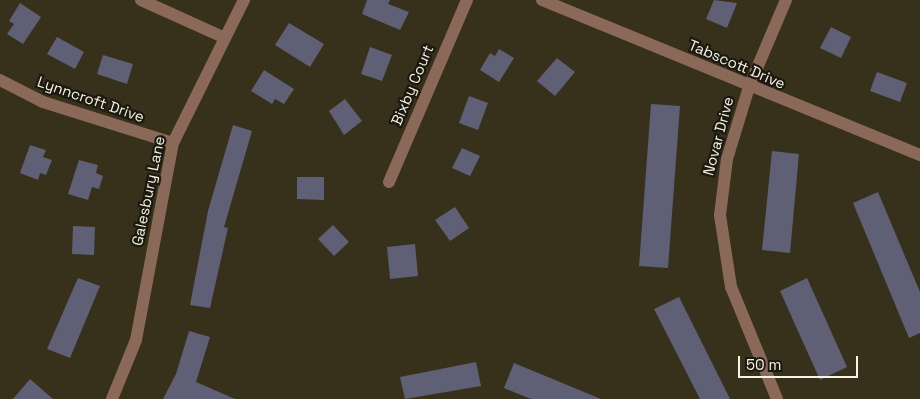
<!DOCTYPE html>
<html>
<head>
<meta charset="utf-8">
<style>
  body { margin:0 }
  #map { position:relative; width:920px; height:399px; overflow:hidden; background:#37311b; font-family:"Space Grotesk",sans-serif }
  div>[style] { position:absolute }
  .building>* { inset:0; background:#5f5f76 }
  .minor>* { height:12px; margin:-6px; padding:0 6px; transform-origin:6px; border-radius:6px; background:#8a6958 }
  span { translate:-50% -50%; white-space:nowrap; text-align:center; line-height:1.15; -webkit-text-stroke:4.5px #1c1910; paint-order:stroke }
  .street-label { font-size:15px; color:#f6f2e4 }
  .scale { position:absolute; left:738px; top:356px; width:120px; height:22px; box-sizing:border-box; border:2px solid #f6f2e4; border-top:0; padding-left:6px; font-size:15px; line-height:18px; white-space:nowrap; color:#f6f2e4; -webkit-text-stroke:4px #1c1910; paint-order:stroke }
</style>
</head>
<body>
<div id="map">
  <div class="building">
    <i style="clip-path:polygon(367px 0,390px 0,388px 4px,409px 12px,400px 30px,362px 14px)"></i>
    <i style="clip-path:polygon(714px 0,737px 3px,727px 28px,706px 19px)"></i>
    <i style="clip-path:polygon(20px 3px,41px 17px,23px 44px,7px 34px,14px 24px,9px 21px)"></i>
    <i style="clip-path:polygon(289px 23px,324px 44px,310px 67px,275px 45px)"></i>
    <i style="clip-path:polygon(831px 27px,851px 37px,841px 58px,820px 48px)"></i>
    <i style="clip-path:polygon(57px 37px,84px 52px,75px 69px,47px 54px)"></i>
    <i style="clip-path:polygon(370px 47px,392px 55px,382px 81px,361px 74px)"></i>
    <i style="clip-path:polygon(499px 49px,514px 58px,499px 82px,480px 70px,490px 53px,495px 56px)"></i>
    <i style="clip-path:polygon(103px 55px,133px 64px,127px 84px,97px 74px)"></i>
    <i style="clip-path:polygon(557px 58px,575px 72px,555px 96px,537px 81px)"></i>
    <i style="clip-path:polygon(264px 70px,294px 89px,284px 104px,275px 99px,272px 104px,251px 91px)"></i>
    <i style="clip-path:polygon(877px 72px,907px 83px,900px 102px,870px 91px)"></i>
    <i style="clip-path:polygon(469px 96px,488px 103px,478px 130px,459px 123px)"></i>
    <i style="clip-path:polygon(345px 99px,362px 121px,344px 135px,329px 111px)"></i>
    <i style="clip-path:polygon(651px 104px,680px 106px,668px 268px,639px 266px)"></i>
    <i style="clip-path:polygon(233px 125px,252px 131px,224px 227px,228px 228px,210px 308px,190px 305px,208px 211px)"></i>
    <i style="clip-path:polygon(30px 145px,46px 150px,43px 157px,52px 160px,46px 175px,40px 173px,38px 180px,20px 173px)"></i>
    <i style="clip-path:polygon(462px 148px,480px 156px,470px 176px,452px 168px)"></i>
    <i style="clip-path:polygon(772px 151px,799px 154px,790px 253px,762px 250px)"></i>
    <i style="clip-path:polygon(79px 160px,98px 165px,96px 173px,103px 176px,99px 189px,92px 187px,88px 200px,68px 194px)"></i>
    <i style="clip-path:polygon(297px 177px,324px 177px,324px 200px,297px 199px)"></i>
    <i style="clip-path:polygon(878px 192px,920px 292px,920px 333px,909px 338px,853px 203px)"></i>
    <i style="clip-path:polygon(455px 207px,469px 228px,450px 241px,435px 220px)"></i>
    <i style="clip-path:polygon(333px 225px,349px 242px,334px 256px,318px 239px)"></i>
    <i style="clip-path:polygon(73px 226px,95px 227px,94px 255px,72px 254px)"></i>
    <i style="clip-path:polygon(415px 244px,418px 276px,390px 279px,387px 247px)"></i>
    <i style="clip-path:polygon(78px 278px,100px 286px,70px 358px,47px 349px)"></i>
    <i style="clip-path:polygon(807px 278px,847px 367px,820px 380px,780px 291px)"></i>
    <i style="clip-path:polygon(679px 297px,730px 399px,700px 399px,654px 309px)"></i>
    <i style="clip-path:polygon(189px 331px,210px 337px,196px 382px,235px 399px,163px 399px,176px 374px)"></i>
    <i style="clip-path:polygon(476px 362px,481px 386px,405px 399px,400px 377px)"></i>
    <i style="clip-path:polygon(514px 363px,601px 399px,531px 399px,504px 388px)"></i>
    <i style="clip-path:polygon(30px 379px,53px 399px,13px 399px)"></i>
  </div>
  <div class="minor">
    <i style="left:141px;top:0;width:92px;rotate:24.3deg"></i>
    <i style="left:542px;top:0;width:409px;rotate:22.3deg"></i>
    <i style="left:0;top:80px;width:48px;rotate:27.1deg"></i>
    <i style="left:43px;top:102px;width:136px;rotate:17.5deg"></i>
    <i style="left:389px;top:182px;width:198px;rotate:-66.8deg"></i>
    <i style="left:112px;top:399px;width:64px;rotate:-67.9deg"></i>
    <i style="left:136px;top:340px;width:200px;rotate:-79.4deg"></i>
    <i style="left:173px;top:143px;width:160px;rotate:-63.6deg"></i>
    <i style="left:777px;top:399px;width:121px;rotate:-112.3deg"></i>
    <i style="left:731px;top:287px;width:73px;rotate:-98.7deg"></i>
    <i style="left:720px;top:215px;width:56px;rotate:-82.9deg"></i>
    <i style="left:727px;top:159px;width:75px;rotate:-73deg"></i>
    <i style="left:749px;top:87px;width:95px;rotate:-67deg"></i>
  </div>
  <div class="street-label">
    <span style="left:737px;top:64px;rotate:23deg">Tabscott Drive</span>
    <span style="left:412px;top:85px;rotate:-67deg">Bixby Court</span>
    <span style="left:91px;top:99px;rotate:19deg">Lynncroft Drive</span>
    <span style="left:718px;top:136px;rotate:-75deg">Novar Drive</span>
    <span style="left:148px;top:191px;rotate:-78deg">Galesbury Lane</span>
  </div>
  <div class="scale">50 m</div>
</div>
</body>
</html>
